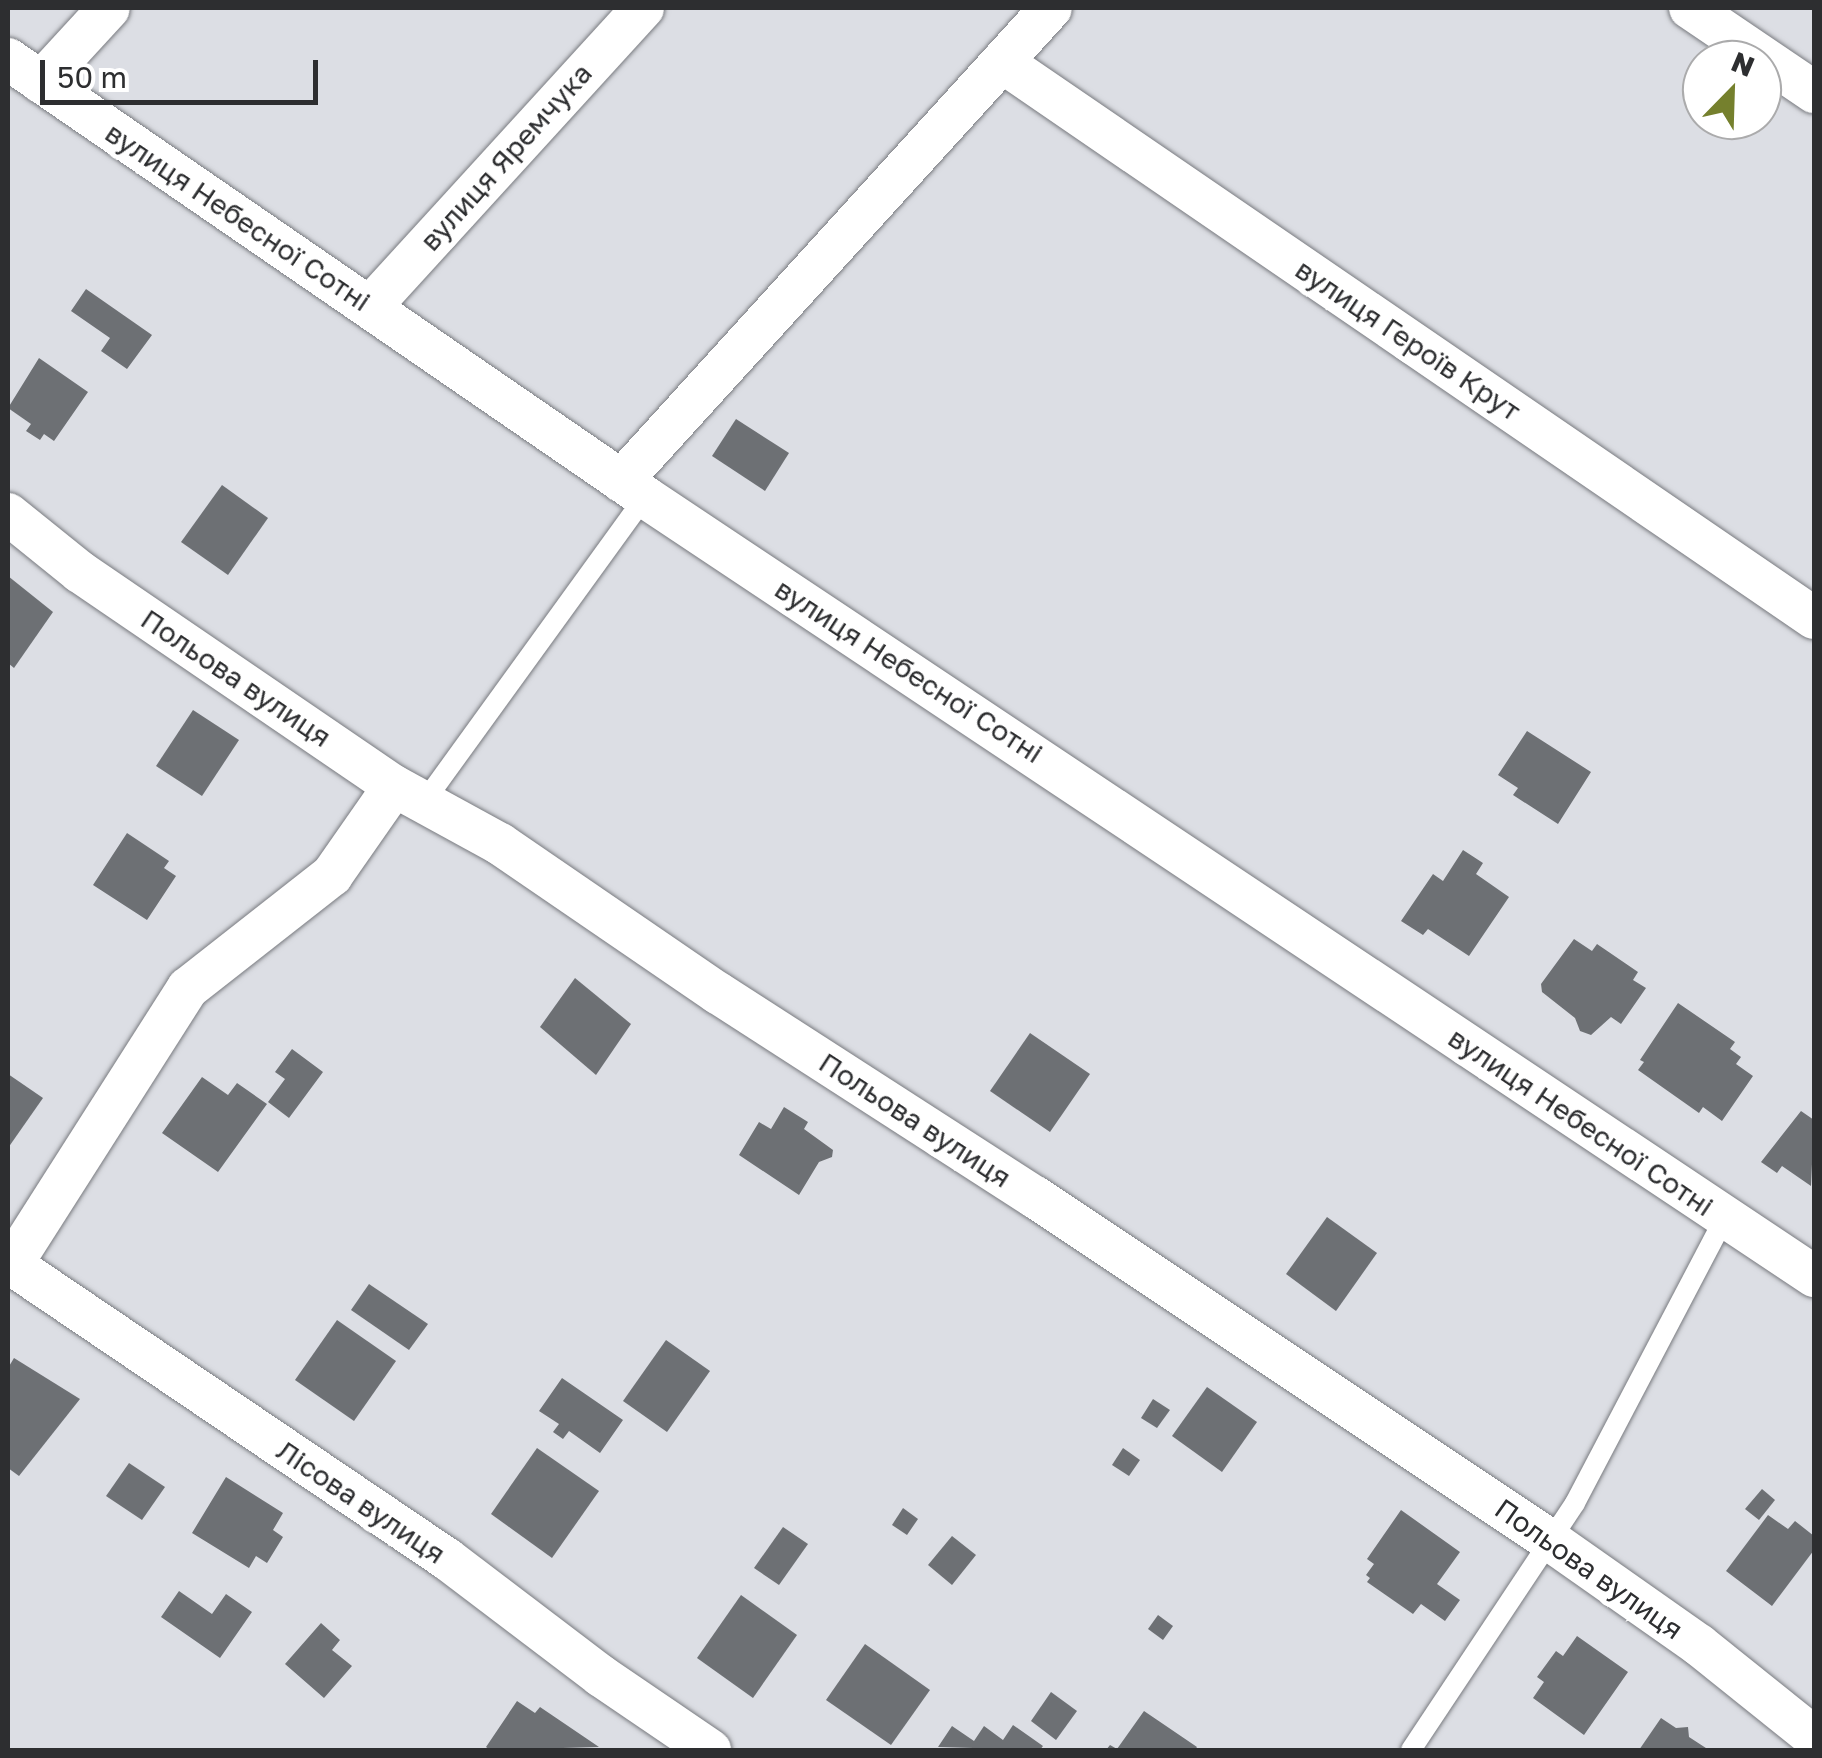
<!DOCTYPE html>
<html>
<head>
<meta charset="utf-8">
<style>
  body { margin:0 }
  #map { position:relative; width:1822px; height:1758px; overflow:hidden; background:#dcdee4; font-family:"Golos Text",sans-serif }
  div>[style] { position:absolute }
  .building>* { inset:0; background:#6d7074 }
  .roads { filter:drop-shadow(0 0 2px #787a7f) drop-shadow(0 0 2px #787a7f) }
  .service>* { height:20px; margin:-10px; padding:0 10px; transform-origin:10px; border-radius:10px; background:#fff }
  .minor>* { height:42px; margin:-21px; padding:0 21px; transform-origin:21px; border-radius:21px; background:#fff }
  span { translate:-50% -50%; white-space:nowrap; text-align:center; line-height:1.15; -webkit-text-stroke:10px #fff; paint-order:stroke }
  .street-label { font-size:28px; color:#2d2e30 }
  .frame { position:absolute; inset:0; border:10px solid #2d2e30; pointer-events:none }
  .north { position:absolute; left:1682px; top:40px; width:100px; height:100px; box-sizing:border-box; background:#fff; border:2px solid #ababac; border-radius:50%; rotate:23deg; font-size:28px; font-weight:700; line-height:40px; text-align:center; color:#2d2e30 }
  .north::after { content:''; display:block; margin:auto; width:35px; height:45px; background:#75802d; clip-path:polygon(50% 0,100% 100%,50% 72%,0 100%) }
  .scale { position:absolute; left:40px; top:60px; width:278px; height:45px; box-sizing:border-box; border:5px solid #2d2e30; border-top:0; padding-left:12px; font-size:30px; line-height:35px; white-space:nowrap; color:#2d2e30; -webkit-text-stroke:8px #fff; paint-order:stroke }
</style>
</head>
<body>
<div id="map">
  <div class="building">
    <i style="clip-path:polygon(86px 289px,152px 335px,127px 369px,101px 351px,110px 338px,71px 311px)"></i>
    <i style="clip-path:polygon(39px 358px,88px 392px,54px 441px,44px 434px,40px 440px,26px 431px,31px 424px,8px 408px)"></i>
    <i style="clip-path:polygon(736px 419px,789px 453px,765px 491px,712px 456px)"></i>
    <i style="clip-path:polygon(222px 485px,268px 518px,228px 575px,181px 542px)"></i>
    <i style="clip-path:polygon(8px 576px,53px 612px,14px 668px,8px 663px)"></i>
    <i style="clip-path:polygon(193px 710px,239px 740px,202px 796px,156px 766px)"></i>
    <i style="clip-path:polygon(1527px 731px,1591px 772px,1558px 824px,1513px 795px,1518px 788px,1498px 775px)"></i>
    <i style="clip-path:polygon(127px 833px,169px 861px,164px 868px,176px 876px,147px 920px,93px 885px)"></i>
    <i style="clip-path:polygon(1463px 850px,1483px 863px,1476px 874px,1509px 897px,1469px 956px,1428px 929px,1423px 935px,1401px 921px,1433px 874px,1443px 881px)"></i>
    <i style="clip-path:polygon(1574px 939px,1592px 951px,1597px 944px,1638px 972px,1633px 980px,1646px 988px,1621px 1024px,1611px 1017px,1591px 1035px,1580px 1031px,1575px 1018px,1542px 992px,1541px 984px)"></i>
    <i style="clip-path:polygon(575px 978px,631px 1024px,596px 1075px,540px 1027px)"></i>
    <i style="clip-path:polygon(1678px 1003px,1735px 1042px,1730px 1049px,1741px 1057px,1736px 1064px,1753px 1076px,1722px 1121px,1703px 1107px,1699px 1113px,1638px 1070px,1644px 1062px,1640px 1060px)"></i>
    <i style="clip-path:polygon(1030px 1033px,1090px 1074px,1050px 1132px,990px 1091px)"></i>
    <i style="clip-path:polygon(292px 1049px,323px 1072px,289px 1118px,268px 1102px,285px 1079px,275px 1072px)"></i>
    <i style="clip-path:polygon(8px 1074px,43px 1098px,8px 1148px)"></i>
    <i style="clip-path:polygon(202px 1077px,228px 1095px,237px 1083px,267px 1104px,218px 1172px,162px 1133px)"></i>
    <i style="clip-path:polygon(784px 1107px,808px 1122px,804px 1129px,833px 1150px,832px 1157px,819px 1162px,799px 1195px,739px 1155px,759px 1122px,771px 1129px)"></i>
    <i style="clip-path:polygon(1801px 1111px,1814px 1120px,1811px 1186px,1782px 1166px,1777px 1173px,1761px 1162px)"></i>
    <i style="clip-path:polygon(1327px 1217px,1377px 1253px,1336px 1311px,1286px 1274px)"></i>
    <i style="clip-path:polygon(369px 1284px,428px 1324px,409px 1350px,351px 1310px)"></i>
    <i style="clip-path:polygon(337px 1320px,396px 1361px,354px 1421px,295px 1380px)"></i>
    <i style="clip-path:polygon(666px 1340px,710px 1371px,667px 1432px,623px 1401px)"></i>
    <i style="clip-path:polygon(14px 1358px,80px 1399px,19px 1476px,8px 1468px,8px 1368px)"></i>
    <i style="clip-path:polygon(562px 1378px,623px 1420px,600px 1453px,569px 1431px,563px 1439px,553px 1432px,559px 1424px,539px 1411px)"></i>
    <i style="clip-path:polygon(1207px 1387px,1257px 1422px,1222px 1472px,1172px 1436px)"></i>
    <i style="clip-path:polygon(1153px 1399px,1170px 1410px,1157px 1428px,1141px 1418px)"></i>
    <i style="clip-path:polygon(537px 1448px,599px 1491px,552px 1558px,491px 1514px)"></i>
    <i style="clip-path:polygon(1123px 1448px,1140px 1460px,1129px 1476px,1112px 1465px)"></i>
    <i style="clip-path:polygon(129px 1463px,165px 1487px,142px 1520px,106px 1496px)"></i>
    <i style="clip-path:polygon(226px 1477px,283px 1513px,273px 1530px,283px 1537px,267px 1563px,256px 1556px,249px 1568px,192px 1533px)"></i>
    <i style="clip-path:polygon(1762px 1489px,1775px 1500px,1759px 1520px,1745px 1509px)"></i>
    <i style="clip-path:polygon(903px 1508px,918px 1519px,907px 1535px,892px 1525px)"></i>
    <i style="clip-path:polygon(1401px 1510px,1460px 1552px,1437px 1584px,1460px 1600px,1445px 1621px,1421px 1604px,1413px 1614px,1367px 1582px,1370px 1578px,1366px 1575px,1374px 1564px,1367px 1559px)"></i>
    <i style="clip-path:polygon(1768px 1515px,1788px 1529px,1795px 1521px,1814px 1536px,1814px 1550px,1772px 1606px,1726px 1571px)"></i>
    <i style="clip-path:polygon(783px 1527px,808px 1544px,779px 1585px,754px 1568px)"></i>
    <i style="clip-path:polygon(952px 1536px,976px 1555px,952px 1585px,928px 1565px)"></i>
    <i style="clip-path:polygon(179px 1591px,212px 1614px,226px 1594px,252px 1612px,220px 1658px,161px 1617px)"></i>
    <i style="clip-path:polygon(741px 1595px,797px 1635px,753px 1698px,697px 1658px)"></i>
    <i style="clip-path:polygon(1158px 1615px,1173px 1626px,1163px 1640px,1148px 1629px)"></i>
    <i style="clip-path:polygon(321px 1623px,340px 1640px,332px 1650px,352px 1666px,324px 1698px,285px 1664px)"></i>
    <i style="clip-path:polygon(1577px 1636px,1628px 1672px,1584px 1735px,1533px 1698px,1544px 1682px,1537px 1677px,1556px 1651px,1563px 1656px)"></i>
    <i style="clip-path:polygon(865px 1644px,930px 1690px,891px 1745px,826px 1700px)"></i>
    <i style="clip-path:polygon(1051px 1692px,1077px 1711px,1056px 1740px,1031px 1721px)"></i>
    <i style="clip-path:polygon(517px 1701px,535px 1713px,540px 1707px,599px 1747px,490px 1750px,486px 1747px)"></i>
    <i style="clip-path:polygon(1144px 1711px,1197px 1747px,1195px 1750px,1106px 1750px,1110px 1745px,1117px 1749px)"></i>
    <i style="clip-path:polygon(1661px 1718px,1676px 1728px,1688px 1727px,1689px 1737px,1709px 1750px,1639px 1750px)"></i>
    <i style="clip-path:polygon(1013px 1725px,1043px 1746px,1040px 1750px,938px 1747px,952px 1726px,974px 1741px,984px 1726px,1003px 1740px)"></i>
  </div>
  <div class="roads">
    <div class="service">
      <i style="left:424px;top:802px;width:377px;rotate:-54.1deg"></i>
      <i style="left:1411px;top:1750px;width:296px;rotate:-56.4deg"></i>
      <i style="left:1575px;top:1503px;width:321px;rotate:-62.3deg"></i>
    </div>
    <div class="minor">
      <i style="left:1690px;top:8px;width:150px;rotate:34.1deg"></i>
      <i style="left:8px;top:59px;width:773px;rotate:34.51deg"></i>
      <i style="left:645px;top:497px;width:1405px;rotate:33.68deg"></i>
      <i style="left:1002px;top:62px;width:984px;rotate:34.4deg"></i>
      <i style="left:41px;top:82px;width:100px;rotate:-47.4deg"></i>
      <i style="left:370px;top:307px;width:405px;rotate:-47.6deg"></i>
      <i style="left:621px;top:481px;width:639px;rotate:-47.73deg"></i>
      <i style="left:8px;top:514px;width:92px;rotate:38.9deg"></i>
      <i style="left:80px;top:572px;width:380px;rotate:34.3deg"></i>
      <i style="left:394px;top:786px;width:121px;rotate:28.7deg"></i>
      <i style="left:500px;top:844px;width:264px;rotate:34.4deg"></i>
      <i style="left:718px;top:993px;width:377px;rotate:32.8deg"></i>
      <i style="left:1035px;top:1197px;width:620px;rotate:33.69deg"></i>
      <i style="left:1551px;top:1541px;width:181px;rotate:35.1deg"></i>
      <i style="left:1699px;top:1645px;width:147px;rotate:38.7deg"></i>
      <i style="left:8px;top:1262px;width:530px;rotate:34.08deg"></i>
      <i style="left:447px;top:1559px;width:193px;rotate:37.2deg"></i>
      <i style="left:601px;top:1676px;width:132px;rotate:34.2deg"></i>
      <i style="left:12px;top:1264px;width:327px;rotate:-57.5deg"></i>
      <i style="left:188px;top:988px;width:183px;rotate:-38.1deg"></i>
      <i style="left:332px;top:875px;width:108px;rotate:-55.1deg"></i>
    </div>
  </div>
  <div class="street-label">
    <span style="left:506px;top:157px;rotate:-48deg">вулиця Яремчука</span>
    <span style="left:238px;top:217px;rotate:34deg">вулиця Небесної Сотні</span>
    <span style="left:1408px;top:340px;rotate:34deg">вулиця Героїв Крут</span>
    <span style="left:909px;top:671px;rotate:33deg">вулиця Небесної Сотні</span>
    <span style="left:236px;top:678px;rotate:34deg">Польова вулиця</span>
    <span style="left:915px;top:1120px;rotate:33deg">Польова вулиця</span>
    <span style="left:1581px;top:1122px;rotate:34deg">вулиця Небесної Сотні</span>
    <span style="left:361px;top:1502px;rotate:34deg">Лісова вулиця</span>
    <span style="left:1589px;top:1569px;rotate:35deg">Польова вулиця</span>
  </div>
  <div class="frame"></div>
  <div class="north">N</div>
  <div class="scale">50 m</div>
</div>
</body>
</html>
